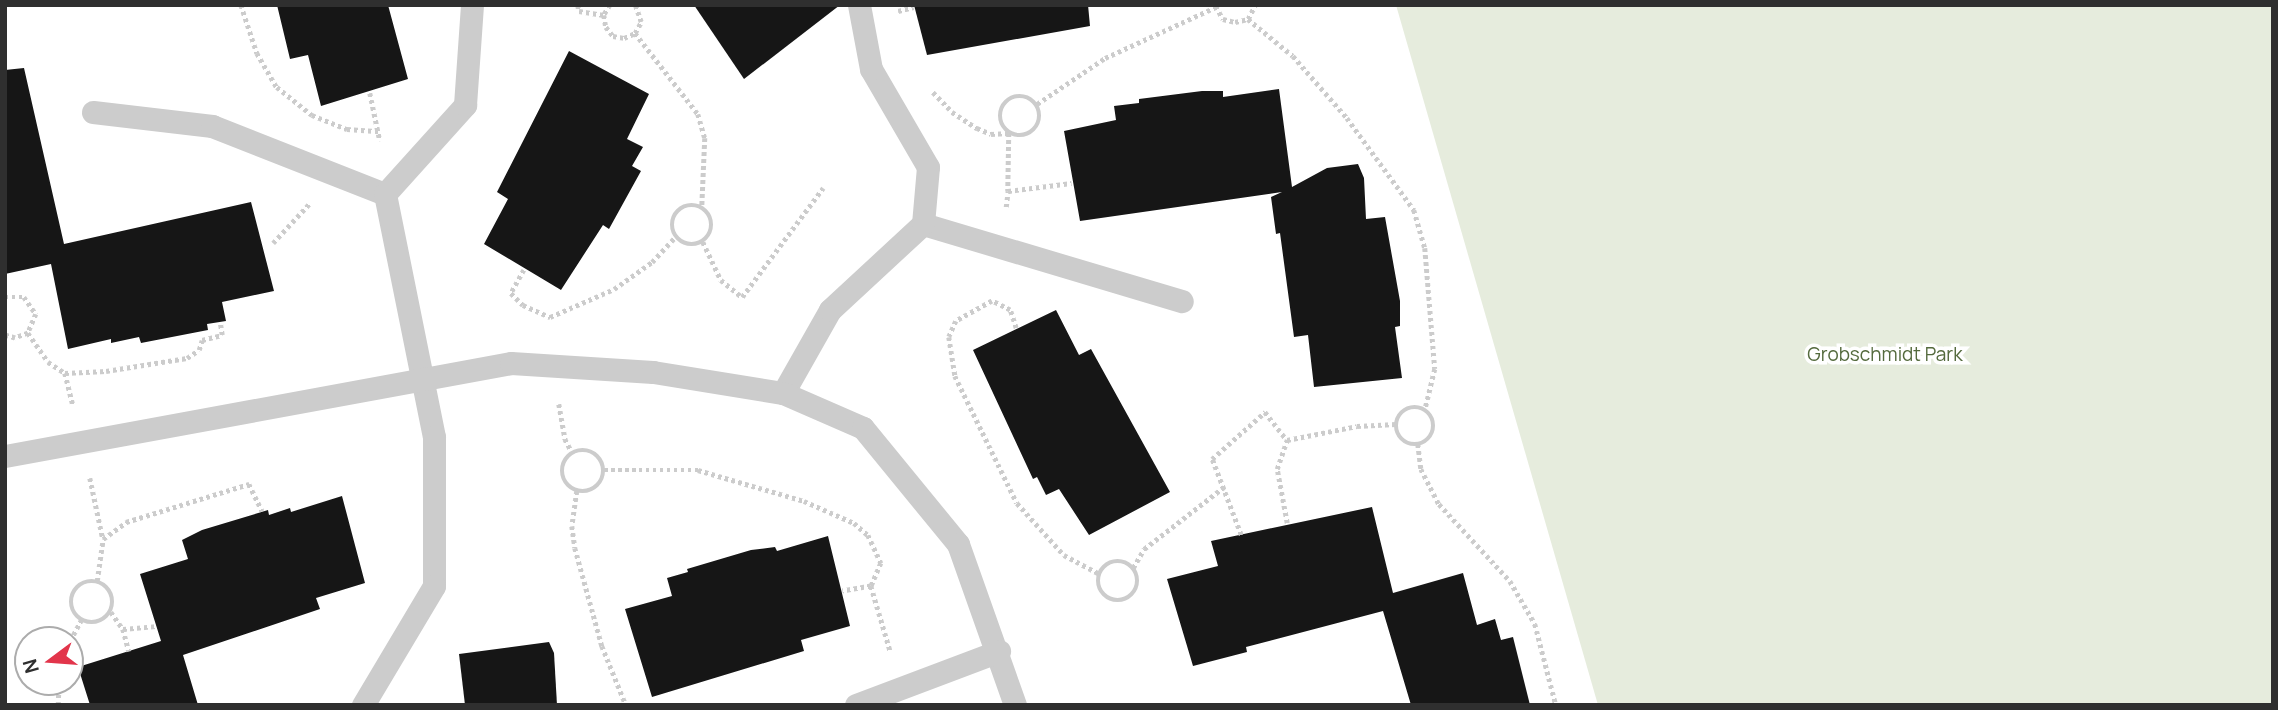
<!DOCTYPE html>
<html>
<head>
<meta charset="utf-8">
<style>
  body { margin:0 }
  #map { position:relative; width:2278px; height:710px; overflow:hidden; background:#fff; font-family:Manrope,sans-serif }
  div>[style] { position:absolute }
  .green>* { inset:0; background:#e6ecdd }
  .building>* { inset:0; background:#161616 }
  .path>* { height:4.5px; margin-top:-2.25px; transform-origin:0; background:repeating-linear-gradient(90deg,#ccc 0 3.5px,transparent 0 7px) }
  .path>.ring { margin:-2.25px; padding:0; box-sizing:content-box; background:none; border:4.5px solid #ccc; border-radius:50% }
  .lane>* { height:23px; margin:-11.5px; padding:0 11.5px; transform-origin:11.5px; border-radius:11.5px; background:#ccc }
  span { translate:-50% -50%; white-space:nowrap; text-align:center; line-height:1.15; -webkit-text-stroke:7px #fff; paint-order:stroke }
  .park-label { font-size:19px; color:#546a3d }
  .frame { position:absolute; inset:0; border:7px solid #2f2f2f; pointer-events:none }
  .north { position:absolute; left:14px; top:626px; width:70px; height:70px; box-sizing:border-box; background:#fff; border:2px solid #acacac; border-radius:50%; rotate:254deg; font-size:19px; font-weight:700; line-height:28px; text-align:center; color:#2f2f2f }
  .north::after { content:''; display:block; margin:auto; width:24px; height:32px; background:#e2354b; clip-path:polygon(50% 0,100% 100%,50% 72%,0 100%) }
</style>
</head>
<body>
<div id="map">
  <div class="green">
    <i style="clip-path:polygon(1396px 5px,2273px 5px,2273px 705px,1598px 705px)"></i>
  </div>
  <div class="building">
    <i style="clip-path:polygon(277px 5px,388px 5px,408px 79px,321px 106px,308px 55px,290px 59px)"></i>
    <i style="clip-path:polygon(694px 5px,840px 5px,744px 79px)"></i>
    <i style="clip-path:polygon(914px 5px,1088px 5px,1090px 26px,927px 55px)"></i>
    <i style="clip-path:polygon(569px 51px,649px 94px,627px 139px,643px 147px,632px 166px,641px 171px,609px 229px,603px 225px,561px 290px,484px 244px,508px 199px,497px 192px)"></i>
    <i style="clip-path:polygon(24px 68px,64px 244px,251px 202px,274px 291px,222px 302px,226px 321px,207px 324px,208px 330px,141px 343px,139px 337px,111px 343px,111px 339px,68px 349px,51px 264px,5px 274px,5px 70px)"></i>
    <i style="clip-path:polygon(1279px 89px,1292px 187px,1327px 168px,1358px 164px,1364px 178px,1366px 219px,1385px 217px,1400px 301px,1400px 326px,1395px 327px,1402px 378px,1314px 387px,1308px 335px,1294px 337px,1280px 233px,1276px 234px,1271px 197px,1282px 192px,1080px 221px,1064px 131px,1116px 120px,1114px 106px,1139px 103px,1139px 99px,1202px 91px,1223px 91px,1223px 97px)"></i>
    <i style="clip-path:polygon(1056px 310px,1079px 355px,1091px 349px,1170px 492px,1089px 535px,1059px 489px,1046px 495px,1037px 477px,1033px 479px,973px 350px)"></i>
    <i style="clip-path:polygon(342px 496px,365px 583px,316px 598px,320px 609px,183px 655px,198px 705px,90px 705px,78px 667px,161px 641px,140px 574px,188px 559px,182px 540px,202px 530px,268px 510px,269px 515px,290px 508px,291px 512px)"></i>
    <i style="clip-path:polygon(1372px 507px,1393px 593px,1463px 573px,1477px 625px,1495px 619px,1501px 640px,1513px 637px,1530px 705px,1411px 705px,1383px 611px,1246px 647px,1247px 652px,1193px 666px,1167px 579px,1218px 566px,1211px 541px)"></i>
    <i style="clip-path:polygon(828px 536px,850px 626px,801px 640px,804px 651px,652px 697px,625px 609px,672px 596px,667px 578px,688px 572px,687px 569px,751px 550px,775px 547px,777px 551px)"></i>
    <i style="clip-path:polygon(549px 642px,554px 653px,557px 705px,465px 705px,459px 654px)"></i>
  </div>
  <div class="path">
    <i style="left:241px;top:5px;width:51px;rotate:71.6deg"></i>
    <i style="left:257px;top:53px;width:39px;rotate:60deg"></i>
    <i style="left:277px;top:87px;width:45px;rotate:38.7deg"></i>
    <i style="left:312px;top:115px;width:38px;rotate:22deg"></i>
    <i style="left:347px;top:129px;width:32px;rotate:4deg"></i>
    <i style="left:578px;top:5px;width:6px;rotate:81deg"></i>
    <i style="left:579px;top:11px;width:25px;rotate:9deg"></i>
    <i style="left:610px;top:5px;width:12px;rotate:121deg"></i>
    <i style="left:604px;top:15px;width:12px;rotate:81deg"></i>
    <i style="left:606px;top:27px;width:11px;rotate:52deg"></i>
    <i style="left:613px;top:36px;width:11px;rotate:10deg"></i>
    <i style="left:624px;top:38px;width:12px;rotate:-24deg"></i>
    <i style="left:635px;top:33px;width:13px;rotate:-61deg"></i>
    <i style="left:641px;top:22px;width:18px;rotate:-109deg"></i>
    <i style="left:1216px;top:6px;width:15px;rotate:62deg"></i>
    <i style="left:1223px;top:19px;width:12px;rotate:14deg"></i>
    <i style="left:1235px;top:22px;width:13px;rotate:-13deg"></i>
    <i style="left:1248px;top:19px;width:16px;rotate:-63deg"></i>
    <i style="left:898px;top:11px;width:16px;rotate:-14deg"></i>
    <i style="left:1248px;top:19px;width:58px;rotate:39.4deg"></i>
    <i style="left:1293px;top:56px;width:82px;rotate:48.9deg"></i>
    <i style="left:1347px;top:118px;width:114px;rotate:53.9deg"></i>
    <i style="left:1414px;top:210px;width:40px;rotate:74deg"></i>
    <i style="left:1425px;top:248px;width:121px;rotate:85.3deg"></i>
    <i style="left:1435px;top:369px;width:42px;rotate:103.7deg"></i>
    <i style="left:635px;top:33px;width:103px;rotate:52.1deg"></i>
    <i style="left:698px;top:114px;width:25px;rotate:74deg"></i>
    <i style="left:705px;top:138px;width:70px;rotate:92.5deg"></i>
    <i style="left:933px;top:92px;width:28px;rotate:46deg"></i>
    <i style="left:952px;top:112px;width:30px;rotate:33deg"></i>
    <i style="left:977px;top:128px;width:15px;rotate:23deg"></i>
    <i style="left:991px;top:134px;width:18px;rotate:-3deg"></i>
    <i style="left:1009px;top:133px;width:58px;rotate:91deg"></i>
    <i style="left:1008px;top:191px;width:64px;rotate:-7.2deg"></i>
    <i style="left:370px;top:93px;width:49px;rotate:78.2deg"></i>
    <i class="ring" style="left:1000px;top:96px;width:35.5px;height:35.5px"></i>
    <i style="left:1037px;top:104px;width:82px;rotate:-34.1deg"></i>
    <i style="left:1105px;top:58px;width:122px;rotate:-24.7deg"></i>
    <i class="ring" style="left:672px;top:205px;width:35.5px;height:35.5px"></i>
    <i style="left:1006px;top:207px;width:16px;rotate:-83deg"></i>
    <i style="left:703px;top:242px;width:42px;rotate:64.7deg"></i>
    <i style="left:721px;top:280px;width:27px;rotate:39deg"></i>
    <i style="left:742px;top:297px;width:136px;rotate:-53.4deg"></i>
    <i style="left:273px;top:243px;width:53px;rotate:-47.3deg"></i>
    <i style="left:524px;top:270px;width:26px;rotate:119deg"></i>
    <i style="left:511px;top:293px;width:17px;rotate:45deg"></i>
    <i style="left:523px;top:305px;width:30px;rotate:24deg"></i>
    <i style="left:550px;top:317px;width:70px;rotate:-23.6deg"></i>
    <i style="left:614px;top:289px;width:47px;rotate:-35.4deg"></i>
    <i style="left:652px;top:262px;width:35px;rotate:-47deg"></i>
    <i style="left:5px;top:297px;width:19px"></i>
    <i style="left:24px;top:297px;width:21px;rotate:55deg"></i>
    <i style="left:36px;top:314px;width:21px;rotate:113deg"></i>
    <i style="left:28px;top:333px;width:14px;rotate:159deg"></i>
    <i style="left:15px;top:338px;width:10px;rotate:-163deg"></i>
    <i style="left:1016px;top:328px;width:19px;rotate:-108deg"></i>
    <i style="left:1010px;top:310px;width:20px;rotate:-153deg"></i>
    <i style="left:992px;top:301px;width:41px;rotate:150.9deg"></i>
    <i style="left:956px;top:321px;width:17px;rotate:114deg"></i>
    <i style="left:949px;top:337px;width:39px;rotate:81deg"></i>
    <i style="left:955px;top:376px;width:141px;rotate:64deg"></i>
    <i style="left:1017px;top:503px;width:70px;rotate:47.9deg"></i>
    <i style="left:1064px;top:555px;width:40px;rotate:28deg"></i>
    <i style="left:28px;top:333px;width:35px;rotate:55deg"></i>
    <i style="left:48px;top:362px;width:20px;rotate:33deg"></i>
    <i style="left:65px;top:373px;width:41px;rotate:-2.8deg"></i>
    <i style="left:106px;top:371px;width:82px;rotate:-9.1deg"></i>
    <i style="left:187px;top:358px;width:14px;rotate:-34deg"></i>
    <i style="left:199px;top:350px;width:10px;rotate:-73deg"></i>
    <i style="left:202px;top:340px;width:21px;rotate:-14deg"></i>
    <i style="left:222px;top:335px;width:13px;rotate:-99deg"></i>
    <i style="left:65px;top:373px;width:33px;rotate:76deg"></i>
    <i style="left:559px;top:404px;width:36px;rotate:80deg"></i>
    <i style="left:565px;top:439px;width:17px;rotate:62deg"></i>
    <i class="ring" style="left:1396px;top:407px;width:33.5px;height:33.5px"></i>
    <i style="left:1418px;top:444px;width:25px;rotate:83deg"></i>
    <i style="left:1421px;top:469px;width:39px;rotate:63deg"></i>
    <i style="left:1439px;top:504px;width:105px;rotate:47.3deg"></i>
    <i style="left:1510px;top:581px;width:50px;rotate:59.8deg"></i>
    <i style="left:1535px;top:624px;width:84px;rotate:75.5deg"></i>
    <i class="ring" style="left:562px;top:450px;width:37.5px;height:37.5px"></i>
    <i style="left:604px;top:470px;width:94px"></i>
    <i style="left:698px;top:470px;width:110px;rotate:16.3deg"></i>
    <i style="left:804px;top:501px;width:55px;rotate:23.7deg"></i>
    <i style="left:854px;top:523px;width:18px;rotate:41deg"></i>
    <i style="left:868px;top:535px;width:31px;rotate:65deg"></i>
    <i style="left:881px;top:563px;width:25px;rotate:113deg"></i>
    <i style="left:871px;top:586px;width:29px;rotate:170deg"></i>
    <i style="left:90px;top:478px;width:62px;rotate:78deg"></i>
    <i style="left:577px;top:491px;width:35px;rotate:98deg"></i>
    <i style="left:572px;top:526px;width:22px;rotate:82deg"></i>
    <i style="left:575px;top:548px;width:102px;rotate:74.6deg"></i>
    <i style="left:602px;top:646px;width:64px;rotate:67.9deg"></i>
    <i style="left:1287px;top:523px;width:55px;rotate:-100.5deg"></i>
    <i style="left:1277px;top:469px;width:31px;rotate:-71deg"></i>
    <i style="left:1287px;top:440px;width:71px;rotate:-11.3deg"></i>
    <i style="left:1357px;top:426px;width:39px;rotate:-3deg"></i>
    <i style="left:1241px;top:535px;width:81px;rotate:-110.9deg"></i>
    <i style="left:1212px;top:459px;width:71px;rotate:-41.6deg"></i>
    <i style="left:1265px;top:412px;width:36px;rotate:52deg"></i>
    <i class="ring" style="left:1098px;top:561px;width:35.5px;height:35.5px"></i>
    <i style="left:1133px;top:568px;width:22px;rotate:-60deg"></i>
    <i style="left:1144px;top:549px;width:101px;rotate:-37.8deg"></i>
    <i class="ring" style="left:71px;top:581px;width:37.5px;height:37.5px"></i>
    <i style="left:97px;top:581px;width:42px;rotate:-81.9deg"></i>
    <i style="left:103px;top:539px;width:29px;rotate:-36deg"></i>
    <i style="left:126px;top:522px;width:129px;rotate:-17.2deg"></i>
    <i style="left:249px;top:484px;width:30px;rotate:64deg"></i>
    <i style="left:871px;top:586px;width:67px;rotate:73.5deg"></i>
    <i style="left:111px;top:612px;width:21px;rotate:55deg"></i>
    <i style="left:123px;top:629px;width:23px;rotate:75deg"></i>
    <i style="left:123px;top:629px;width:33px;rotate:-5deg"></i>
    <i style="left:70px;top:641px;width:24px;rotate:-62deg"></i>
    <i style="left:58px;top:705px;width:23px;rotate:-88deg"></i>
  </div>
  <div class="lane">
    <i style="left:93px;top:112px;width:120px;rotate:6.7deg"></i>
    <i style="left:212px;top:126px;width:186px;rotate:21.5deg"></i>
    <i style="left:385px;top:194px;width:248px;rotate:78.6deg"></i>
    <i style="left:434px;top:437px;width:149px;rotate:90deg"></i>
    <i style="left:434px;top:586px;width:139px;rotate:120.8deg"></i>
    <i style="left:385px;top:194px;width:120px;rotate:-48deg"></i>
    <i style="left:465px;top:105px;width:100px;rotate:-86deg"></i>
    <i style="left:923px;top:224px;width:270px;rotate:16.6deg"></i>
    <i style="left:783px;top:393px;width:95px;rotate:-60.5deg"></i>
    <i style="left:830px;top:310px;width:127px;rotate:-42.8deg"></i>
    <i style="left:923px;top:224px;width:57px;rotate:-85deg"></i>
    <i style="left:928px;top:167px;width:113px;rotate:-120.2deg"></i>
    <i style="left:871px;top:69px;width:65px;rotate:-100.6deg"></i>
    <i style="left:5px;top:456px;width:514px;rotate:-10.41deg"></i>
    <i style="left:511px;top:363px;width:142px;rotate:3.6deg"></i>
    <i style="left:653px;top:372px;width:132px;rotate:9.2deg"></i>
    <i style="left:783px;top:393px;width:87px;rotate:23.6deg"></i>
    <i style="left:863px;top:428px;width:150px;rotate:50.7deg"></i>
    <i style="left:958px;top:544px;width:171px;rotate:70.5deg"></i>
    <i style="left:856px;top:705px;width:153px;rotate:-20.7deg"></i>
  </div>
  <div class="park-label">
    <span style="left:1885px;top:355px">Grobschmidt Park</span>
  </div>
  <div class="frame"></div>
  <div class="north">N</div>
</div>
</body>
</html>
